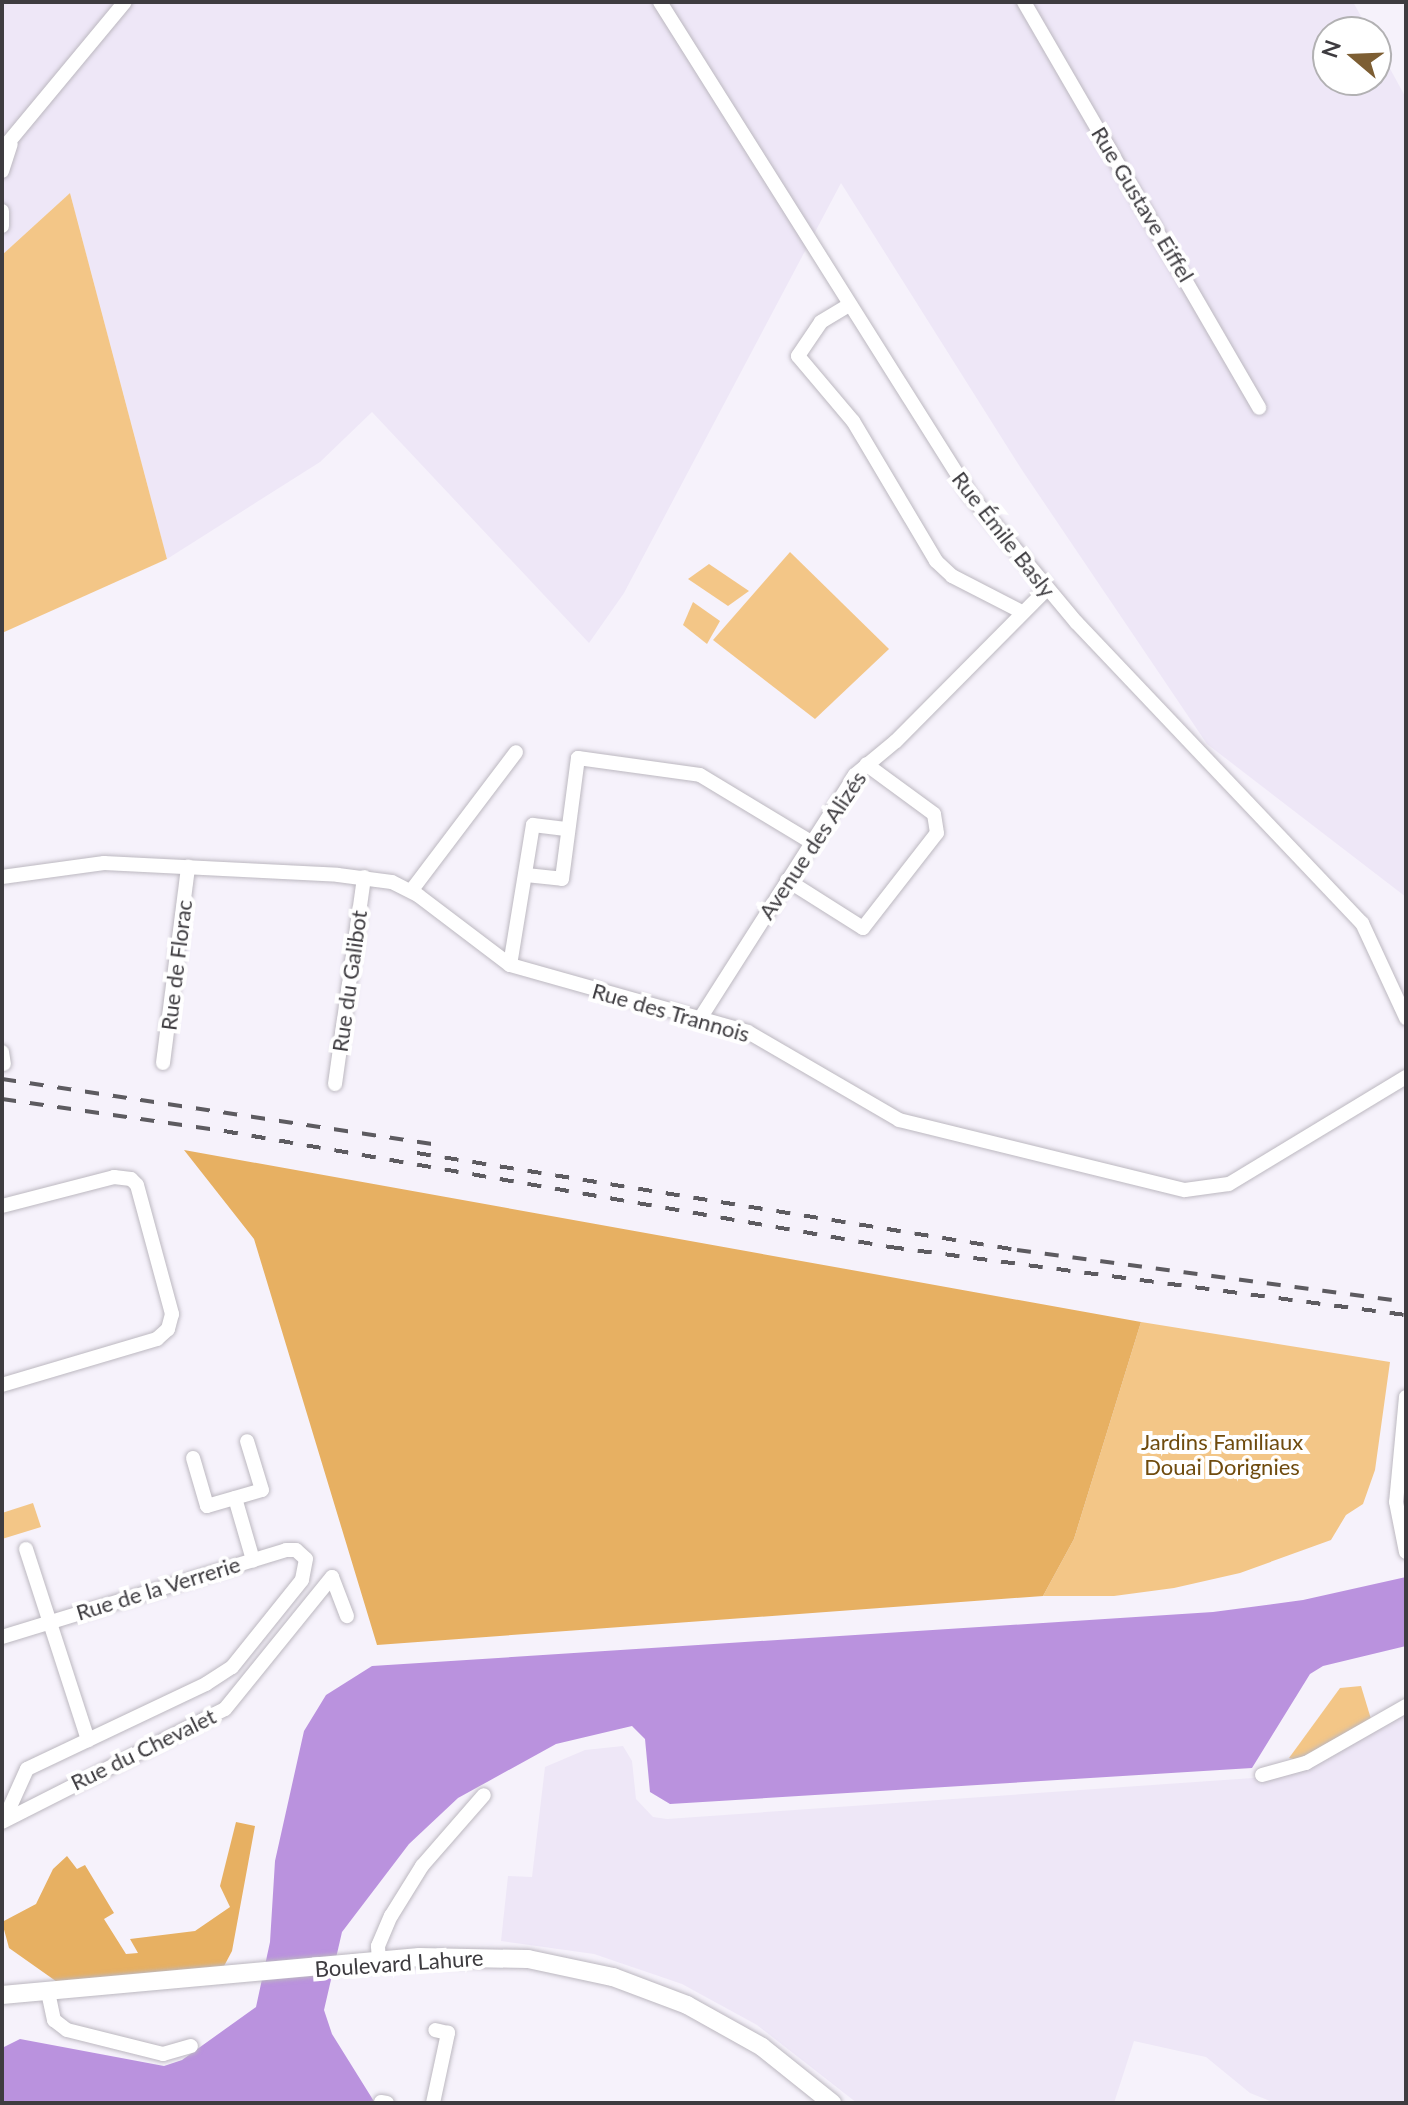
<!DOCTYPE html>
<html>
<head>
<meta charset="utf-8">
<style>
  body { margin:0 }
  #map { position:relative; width:1408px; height:2105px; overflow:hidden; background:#f6f2fb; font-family:Lato,sans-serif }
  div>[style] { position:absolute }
  .built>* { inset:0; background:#eee7f7 }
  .green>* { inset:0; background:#f3c687 }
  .forest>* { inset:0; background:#e7b062 }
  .water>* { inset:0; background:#ba92de }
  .roads { filter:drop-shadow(0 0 2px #bcb8c0) drop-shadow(0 0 2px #bcb8c0) }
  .minor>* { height:14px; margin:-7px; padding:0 7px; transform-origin:7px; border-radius:7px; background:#fff }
  .major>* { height:18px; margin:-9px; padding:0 9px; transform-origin:9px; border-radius:9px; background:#fff }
  .rail>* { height:4px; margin-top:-2px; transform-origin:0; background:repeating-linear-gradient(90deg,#5d5b60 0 14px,transparent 0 28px) }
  span { translate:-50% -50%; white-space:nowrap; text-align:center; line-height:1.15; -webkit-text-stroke:8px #fff; paint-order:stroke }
  .street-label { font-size:22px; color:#3e3c40 }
  .park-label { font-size:22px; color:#6f4b0e }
  .frame { position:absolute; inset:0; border:4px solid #3e3c40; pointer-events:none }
  .north { position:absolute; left:1312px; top:16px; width:80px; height:80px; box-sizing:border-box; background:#fff; border:2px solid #b2b1b3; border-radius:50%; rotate:289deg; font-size:22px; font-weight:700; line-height:32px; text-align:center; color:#3e3c40 }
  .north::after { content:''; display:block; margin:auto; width:28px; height:36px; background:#7d5e33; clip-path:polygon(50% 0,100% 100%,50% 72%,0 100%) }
</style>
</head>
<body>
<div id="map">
  <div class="built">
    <i style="clip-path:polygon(2px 2px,1353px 2px,1370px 32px,1328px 32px,1328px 80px,1376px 80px,1376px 43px,1406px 98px,1406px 897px,1207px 744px,1022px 470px,841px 183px,624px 593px,589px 643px,372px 412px,320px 462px,167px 559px,70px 193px,2px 255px)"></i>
    <i style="clip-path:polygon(1406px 1712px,1406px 2103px,1275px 2103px,1250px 2093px,1206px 2057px,1134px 2041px,1114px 2103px,857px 2103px,757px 2025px,682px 1984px,594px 1954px,501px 1941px,508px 1876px,532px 1877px,545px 1767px,585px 1750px,623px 1746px,632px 1761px,636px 1799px,653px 1817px,667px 1819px,1267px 1777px)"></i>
  </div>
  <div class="green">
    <i style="clip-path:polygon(70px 193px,167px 559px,2px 633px,2px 255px)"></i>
    <i style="clip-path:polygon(790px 552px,889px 649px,815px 719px,713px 640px)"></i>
    <i style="clip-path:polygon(709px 564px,749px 591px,728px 606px,688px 579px)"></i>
    <i style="clip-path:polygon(693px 602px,720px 621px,707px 644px,683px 625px)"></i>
    <i style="clip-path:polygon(1141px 1322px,1390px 1362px,1375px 1470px,1363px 1504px,1346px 1515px,1331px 1540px,1240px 1573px,1174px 1588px,1114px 1596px,1043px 1596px,1074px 1539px)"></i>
    <i style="clip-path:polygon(33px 1503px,41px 1527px,2px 1539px,2px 1513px)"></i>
    <i style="clip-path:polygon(1361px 1686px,1371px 1719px,1297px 1760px,1289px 1758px,1340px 1688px)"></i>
  </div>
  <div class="forest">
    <i style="clip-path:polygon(184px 1150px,1141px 1322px,1074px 1539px,1043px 1596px,377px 1645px,254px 1239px)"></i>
    <i style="clip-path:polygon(236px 1822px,255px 1826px,232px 1951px,223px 1968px,60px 1984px,9px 1948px,2px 1922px,36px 1904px,53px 1869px,67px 1856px,77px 1869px,85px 1865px,114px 1913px,104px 1919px,126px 1954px,138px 1953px,130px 1939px,195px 1931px,230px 1907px,220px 1886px)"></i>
  </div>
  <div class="water">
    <i style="clip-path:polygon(1406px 1577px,1406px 1646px,1323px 1666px,1310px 1674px,1252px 1768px,670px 1804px,650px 1792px,645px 1739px,632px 1726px,556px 1744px,458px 1798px,409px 1844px,342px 1932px,324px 2010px,332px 2034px,375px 2103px,2px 2103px,2px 2048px,20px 2039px,164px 2066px,182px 2060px,256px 2007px,270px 1942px,275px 1861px,304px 1731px,326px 1695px,372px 1666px,1213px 1612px,1303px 1600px)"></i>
  </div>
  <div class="roads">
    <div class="minor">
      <i style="left:660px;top:2px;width:584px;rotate:57.81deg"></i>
      <i style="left:971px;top:496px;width:165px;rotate:50.2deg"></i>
      <i style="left:1077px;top:623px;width:414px;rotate:46.5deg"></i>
      <i style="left:1362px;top:923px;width:105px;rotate:65.1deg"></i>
      <i style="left:1024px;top:2px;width:469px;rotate:59.9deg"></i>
      <i style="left:2px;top:150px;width:192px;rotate:-50.3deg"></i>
      <i style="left:2px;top:171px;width:28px;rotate:-72deg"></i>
      <i style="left:2px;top:211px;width:15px;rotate:90deg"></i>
      <i style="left:849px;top:305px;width:33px;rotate:149deg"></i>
      <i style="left:821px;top:322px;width:41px;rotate:124.1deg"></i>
      <i style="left:798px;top:356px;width:85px;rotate:49.8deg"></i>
      <i style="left:853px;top:421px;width:163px;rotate:59.3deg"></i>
      <i style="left:936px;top:561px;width:22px;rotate:43deg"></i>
      <i style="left:952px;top:576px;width:79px;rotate:27.2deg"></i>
      <i style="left:526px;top:875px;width:36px;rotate:6deg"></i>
      <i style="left:562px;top:879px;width:122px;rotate:-82.5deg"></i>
      <i style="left:578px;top:758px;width:123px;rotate:7.9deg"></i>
      <i style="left:700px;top:775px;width:130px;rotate:31.1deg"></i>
      <i style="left:2px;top:877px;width:103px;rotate:-7.8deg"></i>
      <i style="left:104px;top:863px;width:234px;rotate:2.9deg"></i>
      <i style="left:338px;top:875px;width:54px;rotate:7.4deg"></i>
      <i style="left:392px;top:882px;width:30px;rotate:27deg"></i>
      <i style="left:419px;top:896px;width:114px;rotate:37.2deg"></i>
      <i style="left:510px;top:965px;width:247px;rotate:15.7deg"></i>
      <i style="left:748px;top:1032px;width:175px;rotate:30.2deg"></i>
      <i style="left:899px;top:1120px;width:294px;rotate:13.8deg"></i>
      <i style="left:1185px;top:1190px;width:44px;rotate:-7.8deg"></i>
      <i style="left:1229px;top:1184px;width:207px;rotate:-31.2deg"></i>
      <i style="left:787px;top:880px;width:90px;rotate:32.3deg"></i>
      <i style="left:863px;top:928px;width:120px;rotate:-52.1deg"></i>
      <i style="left:937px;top:833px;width:19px;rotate:-99deg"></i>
      <i style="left:934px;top:814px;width:84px;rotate:-143.7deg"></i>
      <i style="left:411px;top:891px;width:174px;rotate:-52.9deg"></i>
      <i style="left:510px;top:965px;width:142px;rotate:-80.7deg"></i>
      <i style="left:533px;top:825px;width:35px;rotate:7deg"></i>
      <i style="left:701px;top:1017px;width:287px;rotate:-57.5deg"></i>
      <i style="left:855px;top:775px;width:53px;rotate:-39.7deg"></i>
      <i style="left:896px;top:741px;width:214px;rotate:-45.2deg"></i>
      <i style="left:2px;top:1052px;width:12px;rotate:81deg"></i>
      <i style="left:163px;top:1063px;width:198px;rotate:-82.7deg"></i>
      <i style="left:335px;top:1084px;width:209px;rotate:-82deg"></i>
      <i style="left:2px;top:1206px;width:116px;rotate:-14.5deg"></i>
      <i style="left:114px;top:1177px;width:17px;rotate:7deg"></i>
      <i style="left:131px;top:1179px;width:8px;rotate:45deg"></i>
      <i style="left:137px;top:1185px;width:134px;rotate:74.8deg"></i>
      <i style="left:172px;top:1314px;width:16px;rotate:105deg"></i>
      <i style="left:168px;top:1329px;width:15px;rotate:138deg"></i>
      <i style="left:157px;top:1339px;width:162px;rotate:163.5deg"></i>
      <i style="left:1406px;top:1397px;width:105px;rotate:95.4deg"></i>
      <i style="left:1396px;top:1502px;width:51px;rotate:78.7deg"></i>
      <i style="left:193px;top:1458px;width:50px;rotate:73.7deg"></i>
      <i style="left:207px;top:1506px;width:57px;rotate:-16.2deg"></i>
      <i style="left:262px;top:1490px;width:51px;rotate:-107deg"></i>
      <i style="left:235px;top:1498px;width:65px;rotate:73.8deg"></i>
      <i style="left:26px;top:1549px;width:201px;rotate:72deg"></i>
      <i style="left:2px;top:1637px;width:297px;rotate:-17deg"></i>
      <i style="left:286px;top:1550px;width:10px"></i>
      <i style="left:296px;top:1550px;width:13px;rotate:42deg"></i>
      <i style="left:306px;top:1559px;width:21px;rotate:101deg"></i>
      <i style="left:302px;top:1580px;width:112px;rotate:128.8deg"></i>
      <i style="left:232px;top:1667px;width:31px;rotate:147deg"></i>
      <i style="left:206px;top:1684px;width:198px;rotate:154.6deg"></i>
      <i style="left:27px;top:1769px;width:56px;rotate:114.3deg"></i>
      <i style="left:1262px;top:1775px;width:46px;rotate:-15.3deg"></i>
      <i style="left:1306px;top:1763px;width:115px;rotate:-29.7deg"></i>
      <i style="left:2px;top:1822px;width:250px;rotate:-26.9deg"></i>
      <i style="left:225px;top:1709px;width:170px;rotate:-51deg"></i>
      <i style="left:332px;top:1577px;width:42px;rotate:69deg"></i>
      <i style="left:379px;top:1961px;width:15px;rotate:-94deg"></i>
      <i style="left:378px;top:1946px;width:33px;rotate:-67deg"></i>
      <i style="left:391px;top:1916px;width:59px;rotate:-58.2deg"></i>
      <i style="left:422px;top:1866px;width:94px;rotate:-48.9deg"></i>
      <i style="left:48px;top:1992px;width:29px;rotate:78deg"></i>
      <i style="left:54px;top:2020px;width:16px;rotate:38deg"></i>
      <i style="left:67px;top:2030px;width:99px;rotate:14deg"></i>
      <i style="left:163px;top:2054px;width:29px;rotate:-16deg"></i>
      <i style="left:381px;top:2102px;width:6px;rotate:9deg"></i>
      <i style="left:433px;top:2103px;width:72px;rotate:-77.9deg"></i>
      <i style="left:448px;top:2033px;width:13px;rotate:-167deg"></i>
    </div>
    <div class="major">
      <i style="left:2px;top:1995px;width:419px;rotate:-5.2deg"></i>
      <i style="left:419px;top:1957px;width:109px;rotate:1.1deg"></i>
      <i style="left:528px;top:1959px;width:87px;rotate:12deg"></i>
      <i style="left:613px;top:1977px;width:79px;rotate:20.7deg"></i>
      <i style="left:687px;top:2005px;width:86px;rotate:29.2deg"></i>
      <i style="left:762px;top:2047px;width:90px;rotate:38.7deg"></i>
    </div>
  </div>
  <div class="rail">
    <i style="left:2px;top:1079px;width:440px;rotate:8.6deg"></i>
    <i style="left:2px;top:1099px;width:224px;rotate:8.2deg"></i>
    <i style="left:224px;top:1131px;width:676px;rotate:9.88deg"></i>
    <i style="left:890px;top:1247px;width:520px;rotate:7.51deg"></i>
    <i style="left:417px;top:1153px;width:608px;rotate:9.18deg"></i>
    <i style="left:1017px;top:1250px;width:392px;rotate:7.6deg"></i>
  </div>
  <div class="street-label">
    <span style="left:1143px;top:204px;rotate:59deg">Rue Gustave Eiffel</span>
    <span style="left:1004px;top:534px;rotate:52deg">Rue Émile Basly</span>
    <span style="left:812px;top:845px;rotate:-56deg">Avenue des Alizés</span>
    <span style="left:176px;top:965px;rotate:-83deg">Rue de Florac</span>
    <span style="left:349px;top:981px;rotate:-82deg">Rue du Galibot</span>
    <span style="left:671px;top:1012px;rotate:16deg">Rue des Trannois</span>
    <span style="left:158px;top:1588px;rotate:-17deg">Rue de la Verrerie</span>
    <span style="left:143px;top:1749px;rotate:-26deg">Rue du Chevalet</span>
    <span style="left:399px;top:1963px;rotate:-4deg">Boulevard Lahure</span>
  </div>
  <div class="park-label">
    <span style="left:1222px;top:1454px">Jardins Familiaux<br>Douai Dorignies</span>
  </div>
  <div class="frame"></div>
  <div class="north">N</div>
</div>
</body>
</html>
